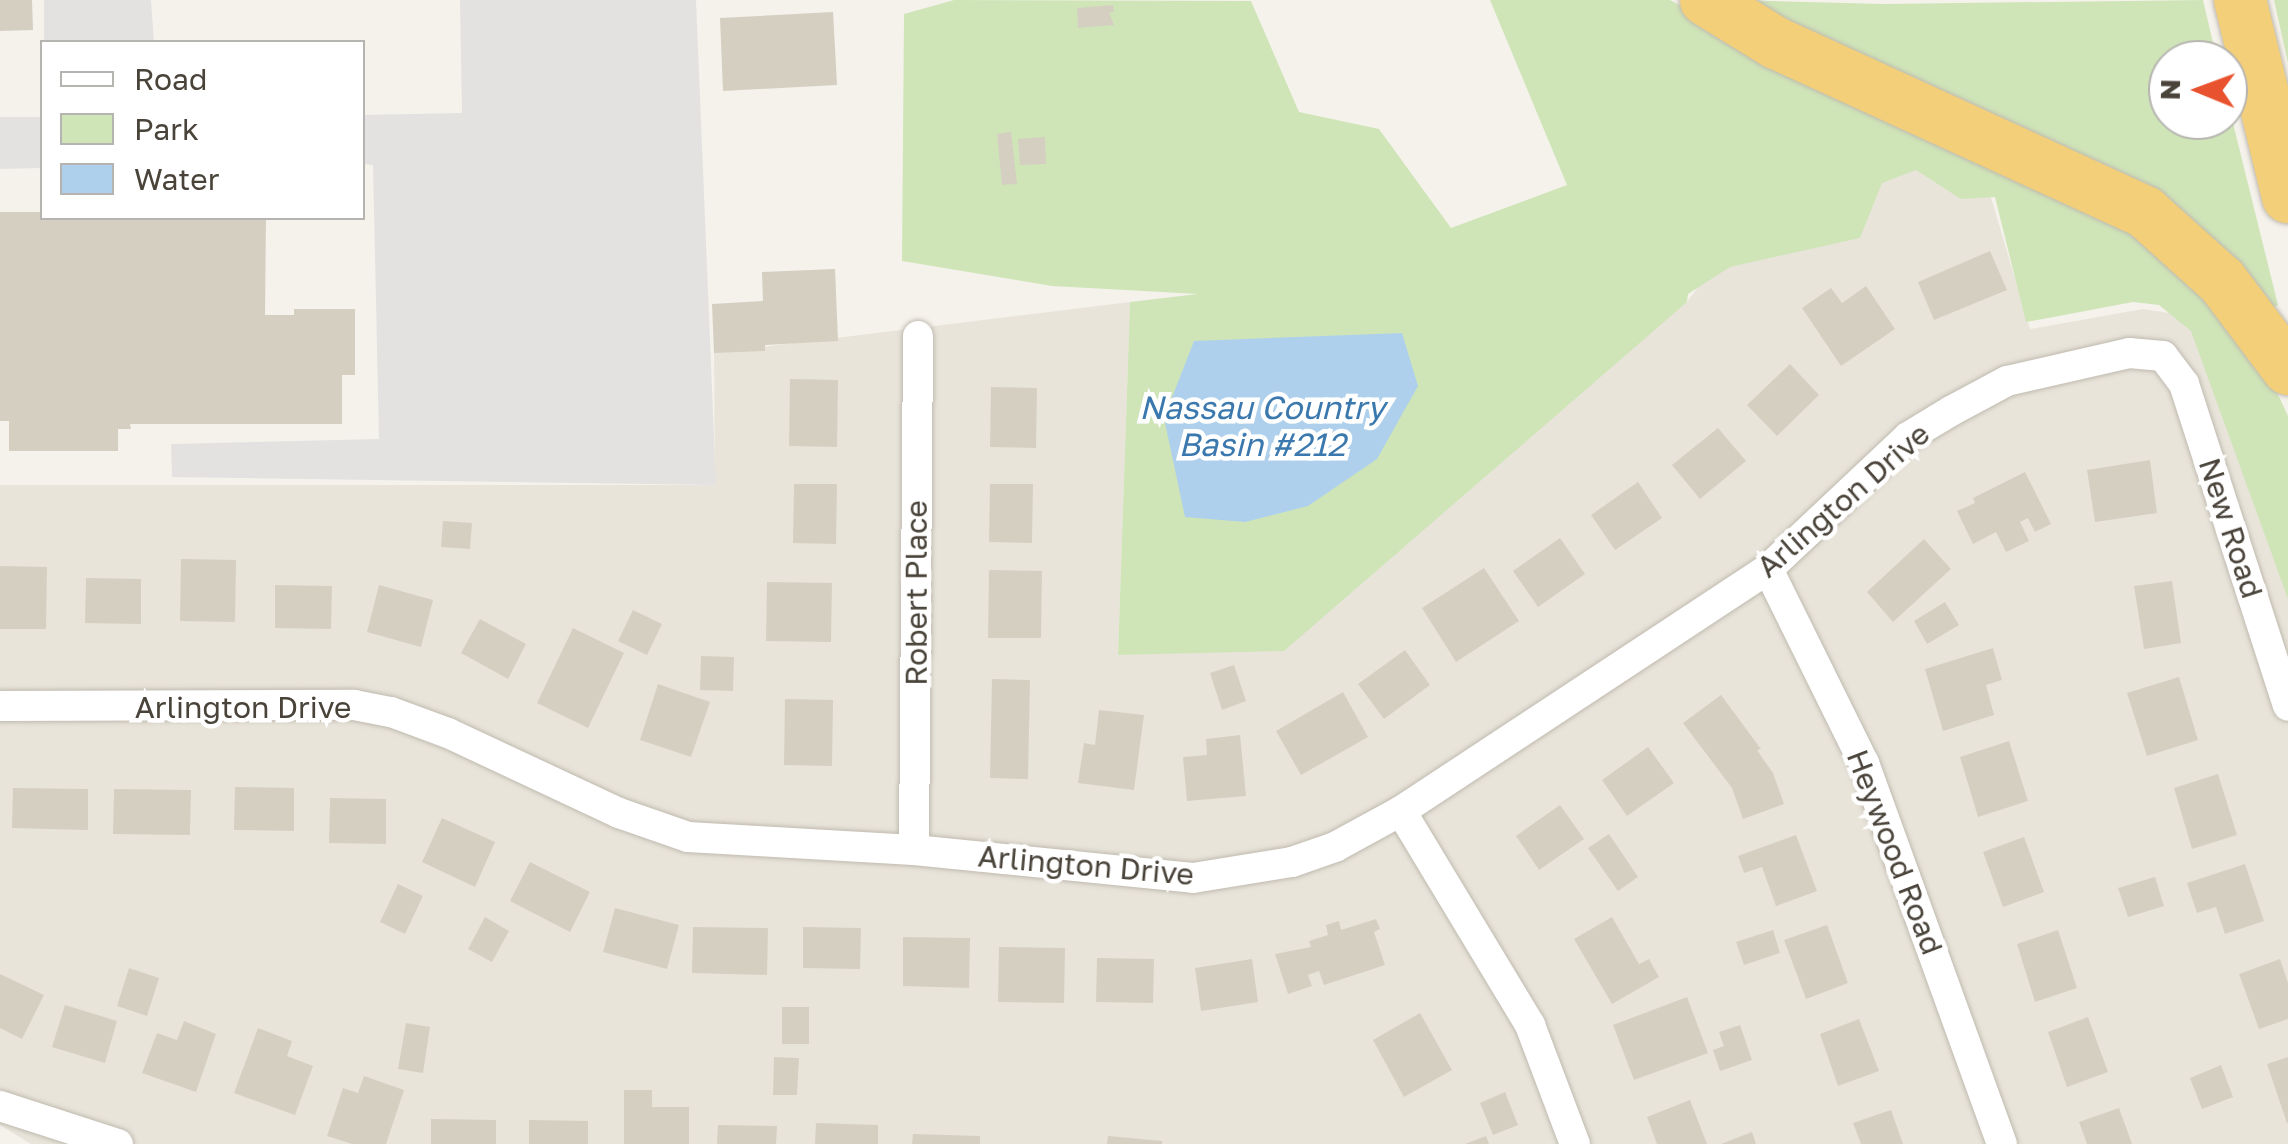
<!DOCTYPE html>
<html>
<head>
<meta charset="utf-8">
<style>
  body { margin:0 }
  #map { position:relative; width:2288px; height:1144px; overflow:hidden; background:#f5f2ec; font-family:"Golos Text",sans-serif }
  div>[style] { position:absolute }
  .residential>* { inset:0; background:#e8e4da }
  .green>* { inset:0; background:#cfe5b8 }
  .parking>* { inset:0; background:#e4e2e0 }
  .water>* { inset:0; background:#aed0ec }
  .building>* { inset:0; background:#d5cfc2 }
  .roads { filter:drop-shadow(0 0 2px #c0baaf) drop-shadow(0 0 2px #c0baaf) }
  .street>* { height:30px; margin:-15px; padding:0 15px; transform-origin:15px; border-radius:15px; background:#fff }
  .highway>* { height:52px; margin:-26px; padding:0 26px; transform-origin:26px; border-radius:26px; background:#f3cf79 }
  span { translate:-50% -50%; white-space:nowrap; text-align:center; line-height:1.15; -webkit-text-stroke:9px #fff; paint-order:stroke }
  .street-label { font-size:30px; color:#49433a }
  .water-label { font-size:32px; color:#3a78ad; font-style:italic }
  .legend { position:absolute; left:40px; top:40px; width:325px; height:180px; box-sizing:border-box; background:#fff; border:2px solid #b6b4b0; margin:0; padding:12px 18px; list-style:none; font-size:30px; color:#49433a }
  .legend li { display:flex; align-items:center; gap:20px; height:50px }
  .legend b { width:50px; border:2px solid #b6b4b0 }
  .north { position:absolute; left:2148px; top:40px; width:100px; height:100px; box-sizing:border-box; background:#fff; border:2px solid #b6b4b0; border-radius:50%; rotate:271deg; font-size:28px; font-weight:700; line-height:40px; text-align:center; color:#49433a }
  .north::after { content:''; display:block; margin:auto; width:35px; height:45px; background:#e9522e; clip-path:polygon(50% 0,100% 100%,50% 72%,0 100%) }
</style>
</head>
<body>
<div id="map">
  <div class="residential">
    <i style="clip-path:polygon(1815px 131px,1989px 191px,2030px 329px,2143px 309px,2195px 317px,2288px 581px,2288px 1144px,31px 1144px,0 1125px,0 485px,715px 485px,714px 353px,1130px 302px,1118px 654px,1687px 302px)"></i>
  </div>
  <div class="green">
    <i style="clip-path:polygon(954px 0,1251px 1px,1299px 112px,1379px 129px,1451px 228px,1567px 185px,1490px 0,1670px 0,1881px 117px,2145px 235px,2260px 356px,2288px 416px,2288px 599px,2191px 331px,2159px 305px,2133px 302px,2026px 322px,1995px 197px,1961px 199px,1916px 170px,1882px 183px,1860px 238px,1730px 267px,1688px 294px,1687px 302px,1284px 651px,1118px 655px,1130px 302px,1198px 294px,1052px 286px,902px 261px,904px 14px)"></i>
    <i style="clip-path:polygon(1735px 0,1884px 4px,2203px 0,2217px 60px,2168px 60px,2168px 120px,2228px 120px,2228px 103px,2278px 305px,2265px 311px)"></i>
    <i style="clip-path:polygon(2274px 0,2288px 0,2288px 63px)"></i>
  </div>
  <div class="parking">
    <i style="clip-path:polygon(44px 0,151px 0,154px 42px,44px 42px)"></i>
    <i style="clip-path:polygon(460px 0,696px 0,716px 485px,172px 477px,171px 444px,379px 439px,373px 165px,363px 164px,363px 115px,462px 113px)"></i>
    <i style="clip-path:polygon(0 117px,42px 117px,42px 168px,0 169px)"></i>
  </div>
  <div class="water">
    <i style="clip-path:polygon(1402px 333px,1418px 386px,1377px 459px,1308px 506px,1245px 522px,1185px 517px,1164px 418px,1194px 341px)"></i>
  </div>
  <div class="building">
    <i style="clip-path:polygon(0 0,32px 0,33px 30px,0 31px)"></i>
    <i style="clip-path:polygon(1113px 5px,1114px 12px,1109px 12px,1114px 25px,1078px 28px,1077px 8px)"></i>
    <i style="clip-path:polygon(833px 12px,837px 85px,723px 91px,720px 18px)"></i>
    <i style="clip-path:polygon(1011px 132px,1017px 184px,1002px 185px,997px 134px)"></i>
    <i style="clip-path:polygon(1045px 137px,1046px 164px,1020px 165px,1018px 139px)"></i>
    <i style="clip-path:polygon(0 212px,42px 212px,42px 218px,266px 218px,265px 315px,294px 315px,294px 309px,355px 309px,355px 375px,342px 375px,342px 424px,130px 424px,131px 429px,118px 429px,118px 451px,9px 451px,9px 421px,0 421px)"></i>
    <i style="clip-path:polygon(1990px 251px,2007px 290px,1934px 320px,1918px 282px)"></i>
    <i style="clip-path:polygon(835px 269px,838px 341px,765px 345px,765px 351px,714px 353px,712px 304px,763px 301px,762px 272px)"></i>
    <i style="clip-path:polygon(1866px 286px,1895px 329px,1841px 366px,1802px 308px,1831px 288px,1842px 303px)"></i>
    <i style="clip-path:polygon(1790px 364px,1819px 395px,1777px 436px,1747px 405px)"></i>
    <i style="clip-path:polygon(790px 379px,838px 380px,837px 447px,789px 446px)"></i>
    <i style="clip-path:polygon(991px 387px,1037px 388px,1036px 448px,990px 447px)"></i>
    <i style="clip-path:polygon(1718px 428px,1746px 461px,1700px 499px,1672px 465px)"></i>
    <i style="clip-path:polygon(2150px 460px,2157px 513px,2095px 522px,2087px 470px)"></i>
    <i style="clip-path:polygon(2025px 472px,2051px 524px,2035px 532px,2028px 518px,2020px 522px,2029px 541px,2006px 552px,1996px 532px,1973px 544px,1957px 511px,1975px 503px,1973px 498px)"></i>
    <i style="clip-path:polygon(1638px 482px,1662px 518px,1615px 550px,1591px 515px)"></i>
    <i style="clip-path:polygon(794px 484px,837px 484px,836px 544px,793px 543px)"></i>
    <i style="clip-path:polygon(990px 484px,1033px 484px,1032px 543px,989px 542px)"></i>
    <i style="clip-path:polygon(443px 521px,472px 523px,470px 549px,441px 547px)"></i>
    <i style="clip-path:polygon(1560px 538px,1585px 574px,1538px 607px,1513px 571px)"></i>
    <i style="clip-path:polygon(1924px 539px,1951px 569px,1893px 622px,1867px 592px)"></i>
    <i style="clip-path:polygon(181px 559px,236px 560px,235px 622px,180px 621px)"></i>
    <i style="clip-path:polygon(0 566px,47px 567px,46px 629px,0 629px)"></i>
    <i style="clip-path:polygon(1484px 568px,1519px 621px,1456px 662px,1422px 608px)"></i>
    <i style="clip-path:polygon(989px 570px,1042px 571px,1041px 638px,988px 638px)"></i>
    <i style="clip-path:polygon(86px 578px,141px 579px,141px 624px,85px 623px)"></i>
    <i style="clip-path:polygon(2172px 581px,2181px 643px,2144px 649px,2134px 586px)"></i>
    <i style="clip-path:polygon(767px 582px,832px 583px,831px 642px,766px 641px)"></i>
    <i style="clip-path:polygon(275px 585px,332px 586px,331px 629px,275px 628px)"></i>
    <i style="clip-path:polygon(379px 585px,433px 600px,421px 647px,367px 632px)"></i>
    <i style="clip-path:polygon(1945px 602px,1959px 625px,1927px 644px,1914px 621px)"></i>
    <i style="clip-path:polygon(633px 610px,662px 624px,647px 655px,618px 641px)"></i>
    <i style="clip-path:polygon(480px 619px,526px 644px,508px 679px,461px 653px)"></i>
    <i style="clip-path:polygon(573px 628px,624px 653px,588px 728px,537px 703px)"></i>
    <i style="clip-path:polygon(1993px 648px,2002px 680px,1986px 685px,1994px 715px,1943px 731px,1925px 669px)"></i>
    <i style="clip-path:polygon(1405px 650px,1430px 685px,1384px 719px,1358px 684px)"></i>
    <i style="clip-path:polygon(701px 656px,734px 657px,733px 691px,700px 690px)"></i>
    <i style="clip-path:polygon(1234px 665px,1246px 701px,1222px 710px,1210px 673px)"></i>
    <i style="clip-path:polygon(2179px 677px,2198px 740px,2147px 756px,2127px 693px)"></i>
    <i style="clip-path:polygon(992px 679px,1030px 680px,1028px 779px,990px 778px)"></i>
    <i style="clip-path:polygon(658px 684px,710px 702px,691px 757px,640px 740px)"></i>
    <i style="clip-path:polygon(1343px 692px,1368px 737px,1301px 775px,1276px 731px)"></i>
    <i style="clip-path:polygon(1721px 695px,1761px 749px,1757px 750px,1773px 773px,1784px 804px,1743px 819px,1732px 788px,1683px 723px)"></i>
    <i style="clip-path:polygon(785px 699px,833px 700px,832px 766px,784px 765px)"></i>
    <i style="clip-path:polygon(1099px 710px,1144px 715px,1134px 790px,1078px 783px,1084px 743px,1095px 745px)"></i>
    <i style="clip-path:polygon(1240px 735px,1246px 796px,1187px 801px,1183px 757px,1207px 755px,1206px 739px)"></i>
    <i style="clip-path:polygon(2009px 741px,2028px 801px,1978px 817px,1960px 757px)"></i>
    <i style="clip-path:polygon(1648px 747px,1674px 783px,1627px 816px,1602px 780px)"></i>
    <i style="clip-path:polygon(2218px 774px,2237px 835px,2192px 849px,2174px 788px)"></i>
    <i style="clip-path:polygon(235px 787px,294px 788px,294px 831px,234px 830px)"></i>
    <i style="clip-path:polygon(13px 788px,88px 789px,88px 830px,12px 828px)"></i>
    <i style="clip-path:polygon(114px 789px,191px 790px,190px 835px,113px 834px)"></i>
    <i style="clip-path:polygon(330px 798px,386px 799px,386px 844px,329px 843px)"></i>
    <i style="clip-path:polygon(1560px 805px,1584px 839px,1539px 870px,1516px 836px)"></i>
    <i style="clip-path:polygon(442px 818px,495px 842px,475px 887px,422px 862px)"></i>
    <i style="clip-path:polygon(1609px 834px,1638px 877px,1618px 891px,1588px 848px)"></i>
    <i style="clip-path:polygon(1796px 835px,1817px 891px,1776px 906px,1762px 867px,1744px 873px,1738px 856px)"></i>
    <i style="clip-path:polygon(2024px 837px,2044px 892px,2003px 907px,1983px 852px)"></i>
    <i style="clip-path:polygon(530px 862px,590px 892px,570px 932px,510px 901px)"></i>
    <i style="clip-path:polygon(2245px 864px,2264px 921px,2225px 934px,2216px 907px,2197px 913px,2187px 883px)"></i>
    <i style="clip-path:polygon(2155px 877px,2164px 906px,2128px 917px,2118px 888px)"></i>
    <i style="clip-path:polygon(398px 884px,423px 896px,405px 934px,380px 922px)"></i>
    <i style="clip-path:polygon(615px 908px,679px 925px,667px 969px,603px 952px)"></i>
    <i style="clip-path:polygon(485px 917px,509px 931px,492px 962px,468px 949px)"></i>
    <i style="clip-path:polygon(1612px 917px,1639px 964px,1649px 959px,1659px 977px,1612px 1004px,1574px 939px)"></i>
    <i style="clip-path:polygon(1376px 919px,1380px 929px,1374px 932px,1385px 965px,1324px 985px,1319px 971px,1308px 975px,1312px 986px,1288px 994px,1275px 954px,1311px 947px,1309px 941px,1328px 935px,1326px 925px,1339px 921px,1341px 930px)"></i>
    <i style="clip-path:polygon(1827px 925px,1848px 983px,1806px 999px,1784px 940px)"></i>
    <i style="clip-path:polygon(693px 927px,768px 928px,767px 975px,692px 973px)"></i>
    <i style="clip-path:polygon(803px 927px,861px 928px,860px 969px,803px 968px)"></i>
    <i style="clip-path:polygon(1773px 930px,1780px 953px,1744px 965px,1736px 942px)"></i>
    <i style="clip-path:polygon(2058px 930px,2077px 988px,2035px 1002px,2017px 944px)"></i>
    <i style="clip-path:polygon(903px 937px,970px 938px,969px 988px,903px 986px)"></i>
    <i style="clip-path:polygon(999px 947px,1065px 948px,1064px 1003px,998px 1002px)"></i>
    <i style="clip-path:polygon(1097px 958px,1154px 959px,1153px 1003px,1096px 1002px)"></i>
    <i style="clip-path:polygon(1252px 959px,1258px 1002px,1201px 1011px,1195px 968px)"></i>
    <i style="clip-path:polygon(2280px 959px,2288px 983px,2288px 1019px,2259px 1029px,2239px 974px)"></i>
    <i style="clip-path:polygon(129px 968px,159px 978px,147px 1016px,117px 1006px)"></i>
    <i style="clip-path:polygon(0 974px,44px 995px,22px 1039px,0 1028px)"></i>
    <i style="clip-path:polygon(1687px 997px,1708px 1053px,1634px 1080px,1613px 1025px)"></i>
    <i style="clip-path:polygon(65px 1005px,117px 1021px,105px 1063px,52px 1047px)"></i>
    <i style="clip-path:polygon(782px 1007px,809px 1007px,809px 1044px,782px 1044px)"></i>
    <i style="clip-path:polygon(1420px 1013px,1452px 1070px,1404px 1097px,1373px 1040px)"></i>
    <i style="clip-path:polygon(2088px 1017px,2108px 1072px,2067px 1087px,2048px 1032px)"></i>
    <i style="clip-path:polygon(1859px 1019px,1879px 1071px,1838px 1086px,1820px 1034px)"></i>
    <i style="clip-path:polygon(184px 1021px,216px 1034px,196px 1092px,142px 1073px,157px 1033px,177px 1040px)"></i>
    <i style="clip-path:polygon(406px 1023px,430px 1027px,423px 1073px,398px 1069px)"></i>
    <i style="clip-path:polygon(1740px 1025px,1752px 1060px,1720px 1071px,1713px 1050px,1724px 1046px,1719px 1032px)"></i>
    <i style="clip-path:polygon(258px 1028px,292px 1041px,287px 1056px,313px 1066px,295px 1115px,234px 1093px)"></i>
    <i style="clip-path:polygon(774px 1057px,799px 1058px,797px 1095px,773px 1095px)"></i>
    <i style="clip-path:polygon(2288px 1057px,2288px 1123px,2287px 1123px,2267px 1064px)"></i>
    <i style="clip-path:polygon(2221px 1065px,2233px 1097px,2202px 1109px,2190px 1078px)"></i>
    <i style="clip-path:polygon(364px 1076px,404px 1090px,386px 1144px,352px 1144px,327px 1136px,343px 1088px,358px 1093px)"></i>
    <i style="clip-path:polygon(624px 1090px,652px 1090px,652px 1107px,689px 1107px,689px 1144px,624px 1144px)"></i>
    <i style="clip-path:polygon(1505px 1092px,1518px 1125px,1493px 1135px,1480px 1103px)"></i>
    <i style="clip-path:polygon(1690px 1100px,1707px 1144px,1657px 1144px,1647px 1117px)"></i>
    <i style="clip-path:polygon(2119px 1108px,2132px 1144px,2087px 1144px,2079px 1122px)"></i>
    <i style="clip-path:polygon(1891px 1110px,1903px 1144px,1861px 1144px,1853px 1123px)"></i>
    <i style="clip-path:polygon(431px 1119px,496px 1120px,496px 1144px,431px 1144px)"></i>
    <i style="clip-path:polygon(529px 1120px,588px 1121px,588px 1144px,529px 1144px)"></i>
    <i style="clip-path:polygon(816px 1123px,878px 1125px,878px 1144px,815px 1144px)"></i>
    <i style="clip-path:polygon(718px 1125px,777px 1126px,776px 1144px,717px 1144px)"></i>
    <i style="clip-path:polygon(1752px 1132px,1756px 1144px,1721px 1144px)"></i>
    <i style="clip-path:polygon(913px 1134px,980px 1136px,980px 1144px,912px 1144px)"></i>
    <i style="clip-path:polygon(1108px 1136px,1162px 1141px,1162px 1144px,1107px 1144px)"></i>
    <i style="clip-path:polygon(1486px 1136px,1489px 1144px,1465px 1144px)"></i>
  </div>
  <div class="roads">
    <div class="street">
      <i style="left:1768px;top:569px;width:216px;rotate:63.7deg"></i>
      <i style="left:1864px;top:763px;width:405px;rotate:70.1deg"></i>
      <i style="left:0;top:706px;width:354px;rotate:-0.2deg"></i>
      <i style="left:354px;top:705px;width:38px;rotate:11deg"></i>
      <i style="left:391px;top:712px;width:61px;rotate:20.2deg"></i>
      <i style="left:448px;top:733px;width:189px;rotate:25.1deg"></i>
      <i style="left:619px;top:813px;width:73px;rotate:19.2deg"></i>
      <i style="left:688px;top:837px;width:226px;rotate:3.3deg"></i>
      <i style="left:914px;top:850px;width:280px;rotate:5.7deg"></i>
      <i style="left:1193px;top:878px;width:100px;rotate:-9.2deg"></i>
      <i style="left:1292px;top:862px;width:46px;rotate:-19.2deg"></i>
      <i style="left:1335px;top:847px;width:75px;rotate:-28.6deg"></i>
      <i style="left:1401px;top:811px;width:440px;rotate:-33.4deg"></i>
      <i style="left:1768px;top:569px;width:192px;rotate:-43.3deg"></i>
      <i style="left:1908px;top:437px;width:50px;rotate:-31.2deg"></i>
      <i style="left:1951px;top:411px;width:64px;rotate:-28.2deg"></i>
      <i style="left:2007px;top:381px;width:125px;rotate:-12.9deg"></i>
      <i style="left:2129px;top:353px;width:34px;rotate:5deg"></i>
      <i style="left:2163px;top:356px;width:35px;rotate:53deg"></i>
      <i style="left:2184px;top:384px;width:338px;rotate:72.1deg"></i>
      <i style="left:1401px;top:811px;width:250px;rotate:58.9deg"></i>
      <i style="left:1530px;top:1025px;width:127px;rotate:69.3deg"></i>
      <i style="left:914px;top:850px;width:514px;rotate:-89.55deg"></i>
      <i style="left:0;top:1106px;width:124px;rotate:17.9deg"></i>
    </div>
    <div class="highway">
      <i style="left:1706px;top:0;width:82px;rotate:31.6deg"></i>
      <i style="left:1776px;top:43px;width:406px;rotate:24.6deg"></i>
      <i style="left:2145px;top:212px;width:103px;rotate:41.9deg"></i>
      <i style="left:2222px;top:281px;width:110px;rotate:53.1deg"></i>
      <i style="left:2240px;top:0;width:203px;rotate:76.3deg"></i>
    </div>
  </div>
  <div class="street-label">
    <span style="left:1843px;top:500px;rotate:-41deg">Arlington Drive</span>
    <span style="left:2231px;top:528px;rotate:72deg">New Road</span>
    <span style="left:916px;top:593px;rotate:-90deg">Robert Place</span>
    <span style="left:243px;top:707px">Arlington Drive</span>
    <span style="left:1895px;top:852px;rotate:69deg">Heywood Road</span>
    <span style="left:1086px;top:865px;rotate:5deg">Arlington Drive</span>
  </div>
  <div class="water-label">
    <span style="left:1262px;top:426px">Nassau Country<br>Basin #212</span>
  </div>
  <ul class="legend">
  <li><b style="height:12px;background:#fff"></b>Road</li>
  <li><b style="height:28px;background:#cfe5b8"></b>Park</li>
  <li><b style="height:28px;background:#aed0ec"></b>Water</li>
  </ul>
  <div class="north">N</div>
</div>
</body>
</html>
